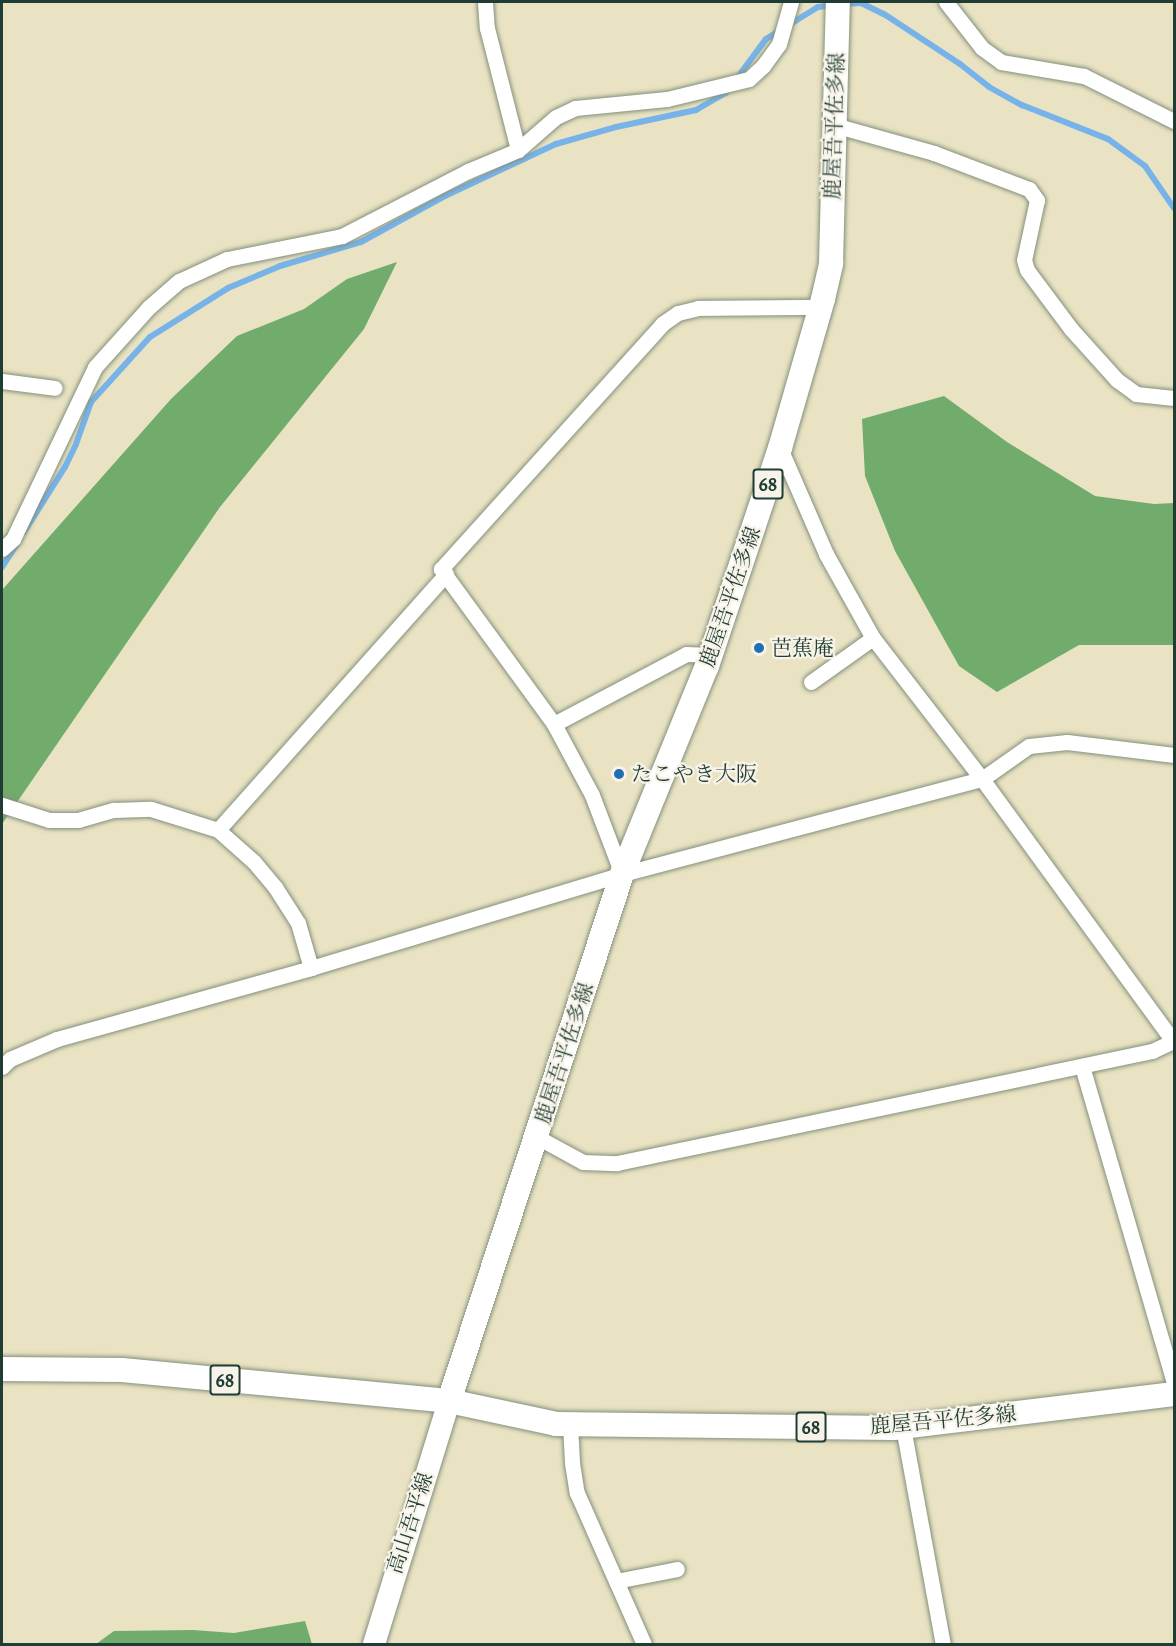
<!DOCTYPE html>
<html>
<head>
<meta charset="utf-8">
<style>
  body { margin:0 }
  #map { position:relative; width:1176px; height:1646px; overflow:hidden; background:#e9e3c3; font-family:Alegreya,"Noto Serif JP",serif }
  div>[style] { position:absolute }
  .forest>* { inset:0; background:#71ac6c }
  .stream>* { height:6px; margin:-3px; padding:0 3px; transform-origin:3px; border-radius:3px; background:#77b3e9 }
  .roads { filter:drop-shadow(0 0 2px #84907c) drop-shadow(0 0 2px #84907c) }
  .minor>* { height:15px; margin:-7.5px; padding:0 7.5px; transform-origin:7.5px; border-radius:7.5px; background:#fff }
  .secondary>* { height:22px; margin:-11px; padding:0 11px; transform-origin:11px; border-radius:11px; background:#fff }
  .primary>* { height:24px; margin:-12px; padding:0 12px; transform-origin:12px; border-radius:12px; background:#fff }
  .dots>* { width:16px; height:16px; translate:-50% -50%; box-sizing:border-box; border:3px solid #f7f3e8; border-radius:50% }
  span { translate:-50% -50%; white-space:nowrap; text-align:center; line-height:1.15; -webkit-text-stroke:4.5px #f7f3e8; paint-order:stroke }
  .shield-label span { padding:2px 4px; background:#f7f3e8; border:2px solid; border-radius:4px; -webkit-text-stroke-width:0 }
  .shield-label { font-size:20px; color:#1f3d34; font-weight:700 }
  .street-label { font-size:21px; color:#1f3d34 }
  .poi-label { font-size:21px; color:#1f3d34 }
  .left { translate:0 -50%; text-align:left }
  .frame { position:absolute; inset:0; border:3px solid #1f3d34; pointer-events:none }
</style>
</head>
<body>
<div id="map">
  <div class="forest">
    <i style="clip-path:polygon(397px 262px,364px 329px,220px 507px,2px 824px,2px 590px,171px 399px,237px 336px,304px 309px,347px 279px)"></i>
    <i style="clip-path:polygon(944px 396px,1007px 442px,1095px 496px,1154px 504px,1174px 503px,1174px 645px,1079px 645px,997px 692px,959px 666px,895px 551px,865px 476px,862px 419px)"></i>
    <i style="clip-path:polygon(305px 1621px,312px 1644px,96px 1644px,114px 1631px,193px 1630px,234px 1633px)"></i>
  </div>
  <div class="stream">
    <i style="left:844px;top:4px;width:17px;rotate:-3deg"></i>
    <i style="left:861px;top:3px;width:25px;rotate:26deg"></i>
    <i style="left:884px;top:14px;width:91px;rotate:33.3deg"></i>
    <i style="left:960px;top:64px;width:37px;rotate:38deg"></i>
    <i style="left:989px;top:87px;width:38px;rotate:29deg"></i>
    <i style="left:1022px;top:105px;width:92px;rotate:21.6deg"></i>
    <i style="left:1108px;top:139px;width:46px;rotate:36.1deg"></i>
    <i style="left:1145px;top:166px;width:51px;rotate:55.4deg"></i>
    <i style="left:24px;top:532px;width:77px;rotate:-57.8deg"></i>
    <i style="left:65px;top:467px;width:25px;rotate:-64deg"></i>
    <i style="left:76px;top:444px;width:45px;rotate:-70.3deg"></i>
    <i style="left:91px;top:402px;width:88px;rotate:-47.8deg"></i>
    <i style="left:150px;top:337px;width:92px;rotate:-32.1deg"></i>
    <i style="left:228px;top:288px;width:56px;rotate:-22.9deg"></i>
    <i style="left:280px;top:266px;width:84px;rotate:-16.5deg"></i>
    <i style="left:361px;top:242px;width:96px;rotate:-28.7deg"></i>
    <i style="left:445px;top:196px;width:123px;rotate:-25.1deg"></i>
    <i style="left:556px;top:144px;width:62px;rotate:-15.8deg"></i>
    <i style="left:616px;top:127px;width:82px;rotate:-12deg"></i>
    <i style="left:696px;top:110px;width:34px;rotate:-30deg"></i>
    <i style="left:726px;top:93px;width:67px;rotate:-53.5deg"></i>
    <i style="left:766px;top:39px;width:61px;rotate:-31.6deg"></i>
    <i style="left:818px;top:7px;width:16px;rotate:-7deg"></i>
    <i style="left:2px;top:567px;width:27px;rotate:-57deg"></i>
  </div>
  <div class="roads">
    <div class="minor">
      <i style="left:485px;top:2px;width:26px;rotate:86deg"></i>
      <i style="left:487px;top:28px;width:126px;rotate:75.7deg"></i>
      <i style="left:946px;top:2px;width:58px;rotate:52deg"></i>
      <i style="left:982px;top:48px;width:24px;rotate:36deg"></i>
      <i style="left:1001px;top:62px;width:84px;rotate:9.6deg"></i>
      <i style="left:1084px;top:76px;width:101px;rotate:26.6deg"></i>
      <i style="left:834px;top:125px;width:104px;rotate:15.6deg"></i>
      <i style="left:934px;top:153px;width:102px;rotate:20.8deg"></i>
      <i style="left:1029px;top:189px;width:14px;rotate:54deg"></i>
      <i style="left:1037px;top:200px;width:61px;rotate:102.2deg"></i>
      <i style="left:1024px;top:260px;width:10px;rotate:73deg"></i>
      <i style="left:1027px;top:270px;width:74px;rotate:53.3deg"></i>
      <i style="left:1071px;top:329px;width:69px;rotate:48deg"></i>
      <i style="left:1117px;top:380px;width:24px;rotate:36deg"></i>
      <i style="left:1136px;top:394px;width:38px;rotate:6deg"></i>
      <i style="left:2px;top:381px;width:53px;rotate:7.5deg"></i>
      <i style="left:780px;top:448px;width:116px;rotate:66.5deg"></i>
      <i style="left:826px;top:554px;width:96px;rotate:60.8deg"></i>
      <i style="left:873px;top:638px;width:178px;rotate:52.3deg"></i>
      <i style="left:982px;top:779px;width:326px;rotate:53.9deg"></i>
      <i style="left:2px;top:549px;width:15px;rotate:-42deg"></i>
      <i style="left:13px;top:539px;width:191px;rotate:-64.5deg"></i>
      <i style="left:95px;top:367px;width:81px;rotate:-48deg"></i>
      <i style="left:149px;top:307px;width:40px;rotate:-41deg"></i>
      <i style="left:179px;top:281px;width:53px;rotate:-24.6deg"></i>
      <i style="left:227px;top:259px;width:117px;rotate:-11.3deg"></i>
      <i style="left:342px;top:236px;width:142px;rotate:-27.3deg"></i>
      <i style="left:468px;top:171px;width:54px;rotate:-22.8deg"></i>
      <i style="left:518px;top:150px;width:50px;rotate:-41deg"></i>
      <i style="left:556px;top:117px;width:21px;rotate:-25deg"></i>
      <i style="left:575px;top:108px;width:92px;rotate:-5.6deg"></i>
      <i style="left:667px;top:99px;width:84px;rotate:-13.7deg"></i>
      <i style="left:749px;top:79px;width:19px;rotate:-43deg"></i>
      <i style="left:763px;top:66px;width:27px;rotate:-54deg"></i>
      <i style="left:779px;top:44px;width:44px;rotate:-74.1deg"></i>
      <i style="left:811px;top:682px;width:76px;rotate:-35.4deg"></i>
      <i style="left:554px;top:724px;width:149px;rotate:-27.9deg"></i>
      <i style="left:686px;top:654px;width:25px;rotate:2deg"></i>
      <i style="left:2px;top:805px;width:49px;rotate:17.7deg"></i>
      <i style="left:49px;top:820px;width:29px"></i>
      <i style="left:78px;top:820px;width:37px;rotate:-16deg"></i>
      <i style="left:114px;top:810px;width:37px;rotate:-2deg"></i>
      <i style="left:151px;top:809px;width:70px;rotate:17.4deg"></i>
      <i style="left:218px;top:830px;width:48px;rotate:41.6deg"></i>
      <i style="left:254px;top:862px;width:33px;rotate:50deg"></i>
      <i style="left:275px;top:887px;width:43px;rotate:57.4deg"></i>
      <i style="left:298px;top:923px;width:47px;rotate:73.9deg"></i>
      <i style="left:218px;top:830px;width:343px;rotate:-48.3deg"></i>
      <i style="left:622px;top:874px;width:85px;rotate:-110.8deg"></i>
      <i style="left:592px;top:795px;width:81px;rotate:-118.2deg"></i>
      <i style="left:554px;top:724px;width:192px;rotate:-126.1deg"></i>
      <i style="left:441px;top:569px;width:330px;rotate:-47.9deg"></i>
      <i style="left:662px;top:324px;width:19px;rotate:-35deg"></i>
      <i style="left:678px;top:313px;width:21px;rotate:-14deg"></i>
      <i style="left:698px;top:308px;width:122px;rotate:-0.5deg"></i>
      <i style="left:1082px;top:1066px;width:330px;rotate:73.8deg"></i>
      <i style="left:2px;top:1067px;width:11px;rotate:-45deg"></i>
      <i style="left:10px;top:1059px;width:51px;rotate:-23.1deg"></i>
      <i style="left:57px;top:1039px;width:264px;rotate:-15.6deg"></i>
      <i style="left:311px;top:968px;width:325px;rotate:-16.8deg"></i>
      <i style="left:622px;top:874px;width:372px;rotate:-14.8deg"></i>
      <i style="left:982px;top:779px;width:57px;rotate:-35.1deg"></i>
      <i style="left:1029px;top:746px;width:38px;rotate:-6deg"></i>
      <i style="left:1067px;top:742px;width:108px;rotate:6.9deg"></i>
      <i style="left:537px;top:1137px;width:52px;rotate:28.5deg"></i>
      <i style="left:583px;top:1162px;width:34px;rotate:2deg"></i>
      <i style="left:617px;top:1163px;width:547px;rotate:-11.82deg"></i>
      <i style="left:1152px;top:1051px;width:23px;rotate:-25deg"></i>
      <i style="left:570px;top:1424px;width:39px;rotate:87deg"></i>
      <i style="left:572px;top:1463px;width:30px;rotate:81deg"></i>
      <i style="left:577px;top:1493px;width:165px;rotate:66.1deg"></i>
      <i style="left:903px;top:1427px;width:221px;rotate:79.6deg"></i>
      <i style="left:616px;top:1581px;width:62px;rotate:-11.1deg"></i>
    </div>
    <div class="secondary">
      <i style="left:374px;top:1644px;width:254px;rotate:-72.8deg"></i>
    </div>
    <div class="primary">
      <i style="left:2px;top:1369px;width:120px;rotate:0.5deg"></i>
      <i style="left:122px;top:1370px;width:328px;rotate:5.4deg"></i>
      <i style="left:449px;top:1401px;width:109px;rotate:12.1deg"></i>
      <i style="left:556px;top:1424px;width:337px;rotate:0.7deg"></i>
      <i style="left:893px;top:1428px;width:283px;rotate:-6.9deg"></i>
      <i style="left:449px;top:1401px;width:555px;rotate:-71.83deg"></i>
      <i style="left:622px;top:874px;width:225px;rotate:-67.8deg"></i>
      <i style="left:707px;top:666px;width:230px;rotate:-71.5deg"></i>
      <i style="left:780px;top:448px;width:155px;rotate:-73.9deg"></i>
      <i style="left:823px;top:299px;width:37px;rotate:-77deg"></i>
      <i style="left:831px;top:263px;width:261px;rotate:-88.5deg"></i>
    </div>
  </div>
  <div class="dots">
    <i style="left:759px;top:648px;background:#1f6fb2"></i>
    <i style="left:619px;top:774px;background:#1f6fb2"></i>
  </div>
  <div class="shield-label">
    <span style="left:768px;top:484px">68</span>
    <span style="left:225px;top:1380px">68</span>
    <span style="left:811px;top:1427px">68</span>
  </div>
  <div class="street-label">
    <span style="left:834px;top:126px;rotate:-88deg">鹿屋吾平佐多線</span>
    <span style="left:730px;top:597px;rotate:-71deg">鹿屋吾平佐多線</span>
    <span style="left:564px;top:1053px;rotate:-72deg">鹿屋吾平佐多線</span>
    <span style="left:943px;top:1420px;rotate:-5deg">鹿屋吾平佐多線</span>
    <span style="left:410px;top:1523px;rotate:-72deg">高山吾平線</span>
  </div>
  <div class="poi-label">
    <span class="left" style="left:771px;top:648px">芭蕉庵</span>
    <span class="left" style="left:631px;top:774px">たこやき大阪</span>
  </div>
  <div class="frame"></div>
</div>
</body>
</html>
